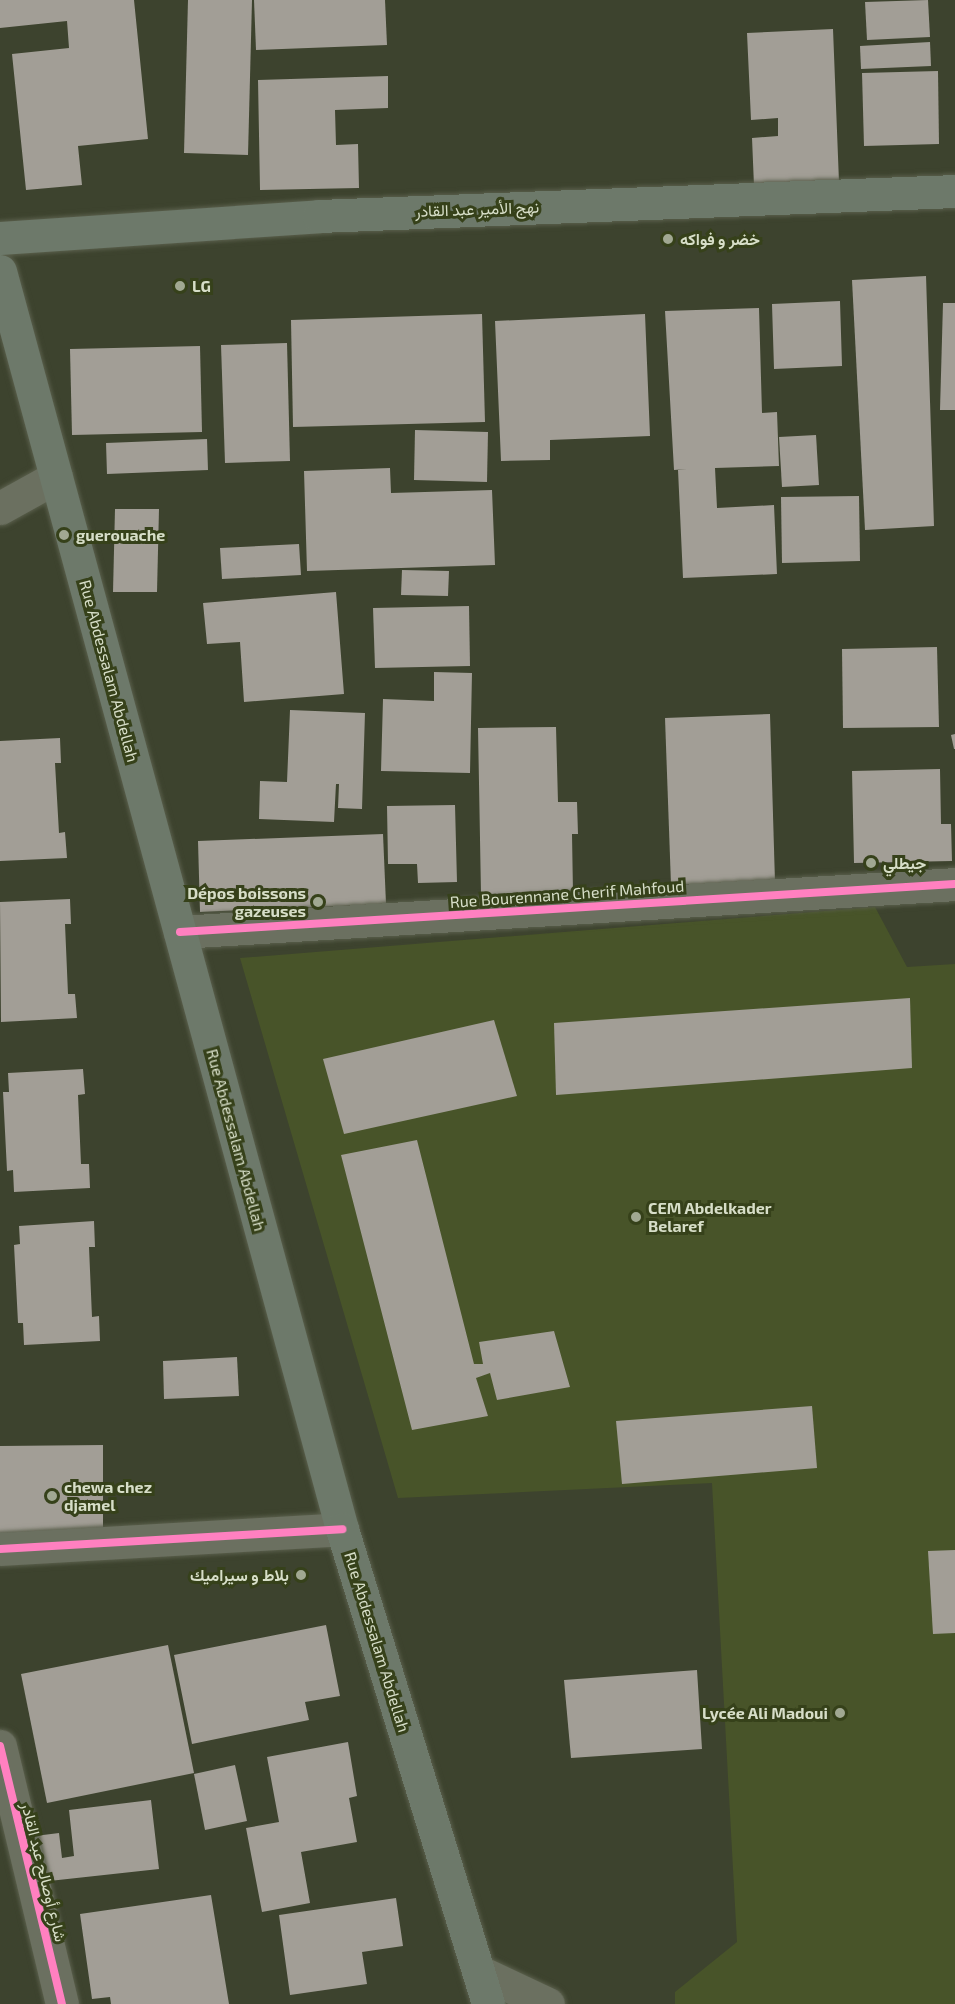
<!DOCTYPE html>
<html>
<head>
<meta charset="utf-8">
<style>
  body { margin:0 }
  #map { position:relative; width:955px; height:2004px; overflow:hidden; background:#3d432e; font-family:"Exo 2",Vazirmatn,sans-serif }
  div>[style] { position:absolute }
  .built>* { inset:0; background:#485429 }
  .building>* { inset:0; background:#a29e96 }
  .roads { filter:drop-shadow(0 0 2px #5a5f4c) drop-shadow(0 0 2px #5a5f4c) }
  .minor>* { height:33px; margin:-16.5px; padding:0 16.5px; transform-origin:16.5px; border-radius:16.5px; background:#6b7060 }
  .major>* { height:33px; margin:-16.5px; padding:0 16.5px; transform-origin:16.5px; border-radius:16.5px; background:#6d796a }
  .cycleway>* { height:8px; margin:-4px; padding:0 4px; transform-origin:4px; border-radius:4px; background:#ff80c0 }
  .dots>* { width:16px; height:16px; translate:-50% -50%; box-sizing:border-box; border:3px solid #36411a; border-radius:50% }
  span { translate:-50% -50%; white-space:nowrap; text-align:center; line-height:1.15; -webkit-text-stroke:6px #36411a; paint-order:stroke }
  .street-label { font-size:16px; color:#d7dec8 }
  .poi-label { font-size:16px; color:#d7dec8; font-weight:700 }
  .left { translate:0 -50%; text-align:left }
  .right { translate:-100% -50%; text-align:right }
</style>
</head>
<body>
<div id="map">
  <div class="built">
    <i style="clip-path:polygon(875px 907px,907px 967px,955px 964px,955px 2004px,675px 2004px,675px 1992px,737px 1942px,712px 1483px,398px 1498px,240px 958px)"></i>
  </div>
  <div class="building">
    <i style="clip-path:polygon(0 0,134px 0,148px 139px,78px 146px,82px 185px,26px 190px,12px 54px,69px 48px,67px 21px,0 28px)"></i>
    <i style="clip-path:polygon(188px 0,252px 0,248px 155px,184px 153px)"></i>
    <i style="clip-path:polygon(254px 0,385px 0,387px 45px,256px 50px)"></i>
    <i style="clip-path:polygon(928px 0,930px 37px,867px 40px,865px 2px)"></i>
    <i style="clip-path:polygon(833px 29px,839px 182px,754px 186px,752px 138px,778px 136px,778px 118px,751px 120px,747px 33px)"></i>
    <i style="clip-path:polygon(930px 42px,931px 66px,861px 69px,860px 46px)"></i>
    <i style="clip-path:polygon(938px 71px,939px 144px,864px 146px,862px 73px)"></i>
    <i style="clip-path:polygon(388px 76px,388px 108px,335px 110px,336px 145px,358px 144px,359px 188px,260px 190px,258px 80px)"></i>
    <i style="clip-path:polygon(926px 276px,934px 526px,865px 530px,852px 280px)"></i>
    <i style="clip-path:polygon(840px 301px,842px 366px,774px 369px,772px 304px)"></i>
    <i style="clip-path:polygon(943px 303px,955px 303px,955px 410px,940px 410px)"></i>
    <i style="clip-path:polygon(759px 308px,762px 413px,777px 412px,779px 466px,715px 468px,717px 508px,774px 505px,777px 574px,683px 578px,678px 470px,687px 469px,674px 470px,665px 311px)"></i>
    <i style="clip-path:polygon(482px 314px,485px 422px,293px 427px,291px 320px)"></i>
    <i style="clip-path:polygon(645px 314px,650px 436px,550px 440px,550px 460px,501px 461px,495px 321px)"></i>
    <i style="clip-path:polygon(287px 343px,290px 461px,225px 463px,221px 345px)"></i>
    <i style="clip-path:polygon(200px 346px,202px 432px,72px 435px,70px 349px)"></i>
    <i style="clip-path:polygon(415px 430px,488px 432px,487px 482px,414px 480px)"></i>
    <i style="clip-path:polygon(816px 435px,819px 485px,782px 487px,779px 437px)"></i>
    <i style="clip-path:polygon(207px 439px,208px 470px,107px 474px,106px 443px)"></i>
    <i style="clip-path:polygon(390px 468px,391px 493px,492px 490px,495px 565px,307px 571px,304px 471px)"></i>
    <i style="clip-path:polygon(859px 496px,860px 561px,782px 563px,781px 497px)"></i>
    <i style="clip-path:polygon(115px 509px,159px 509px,157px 592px,113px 592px)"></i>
    <i style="clip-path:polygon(299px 544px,301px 575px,222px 579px,220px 548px)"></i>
    <i style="clip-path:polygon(402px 570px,449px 571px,448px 596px,401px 595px)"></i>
    <i style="clip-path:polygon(336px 592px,344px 694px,244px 702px,240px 642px,207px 644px,203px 603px)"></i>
    <i style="clip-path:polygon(469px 606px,470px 666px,375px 668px,373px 608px)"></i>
    <i style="clip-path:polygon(937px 647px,939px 727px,843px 728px,842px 649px)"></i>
    <i style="clip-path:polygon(434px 672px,472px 673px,470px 773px,381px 771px,383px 699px,434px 701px)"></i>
    <i style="clip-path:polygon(290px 710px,365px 713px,362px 809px,338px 808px,339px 784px,336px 784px,334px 822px,259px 819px,260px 781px,287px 782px)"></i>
    <i style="clip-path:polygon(770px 714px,775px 882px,671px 885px,665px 718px)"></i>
    <i style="clip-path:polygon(556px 727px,558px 802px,577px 802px,578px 834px,572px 834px,573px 893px,481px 894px,478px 728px)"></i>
    <i style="clip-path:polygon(955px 734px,955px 749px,954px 749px,951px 735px)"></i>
    <i style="clip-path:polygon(60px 738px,61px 763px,55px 763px,59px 833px,65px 832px,67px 858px,0 861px,0 741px)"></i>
    <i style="clip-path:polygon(940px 769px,941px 824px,951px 824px,952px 861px,854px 863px,852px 771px)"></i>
    <i style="clip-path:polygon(455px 805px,457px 882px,418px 883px,417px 864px,388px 864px,387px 806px)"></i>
    <i style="clip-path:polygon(383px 834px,386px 904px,200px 912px,198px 841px)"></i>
    <i style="clip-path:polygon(70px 899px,71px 924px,65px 924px,68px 994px,75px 994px,77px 1018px,1px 1022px,0 902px)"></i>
    <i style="clip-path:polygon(910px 998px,912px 1068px,556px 1095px,554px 1023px)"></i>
    <i style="clip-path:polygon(494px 1020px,517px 1096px,344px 1134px,323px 1059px)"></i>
    <i style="clip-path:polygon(83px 1069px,85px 1094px,78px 1095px,81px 1164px,89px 1164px,90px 1188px,14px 1192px,13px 1170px,7px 1171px,3px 1092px,9px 1092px,8px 1073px)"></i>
    <i style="clip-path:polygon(417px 1140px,474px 1364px,483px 1364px,479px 1342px,554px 1331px,570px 1387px,497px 1400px,490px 1373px,476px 1378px,488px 1416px,412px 1430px,341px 1155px)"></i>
    <i style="clip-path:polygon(94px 1221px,95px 1247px,89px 1247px,92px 1317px,99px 1316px,100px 1341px,24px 1345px,23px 1323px,18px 1323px,14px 1245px,20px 1244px,19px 1226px)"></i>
    <i style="clip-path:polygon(237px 1357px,239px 1396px,164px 1399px,163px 1361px)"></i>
    <i style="clip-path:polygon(812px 1406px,817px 1468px,622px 1484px,616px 1421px)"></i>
    <i style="clip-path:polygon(103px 1445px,103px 1546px,0 1547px,0 1446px)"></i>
    <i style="clip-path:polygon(955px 1550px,955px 1633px,933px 1634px,928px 1551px)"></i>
    <i style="clip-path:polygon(326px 1625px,340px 1696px,305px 1702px,309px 1720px,192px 1744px,174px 1655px)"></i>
    <i style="clip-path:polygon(168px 1645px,194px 1773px,47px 1803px,21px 1674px)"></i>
    <i style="clip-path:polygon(697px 1670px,702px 1749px,571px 1758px,564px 1680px)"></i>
    <i style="clip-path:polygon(348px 1742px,357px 1796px,349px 1798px,357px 1842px,301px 1852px,310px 1903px,262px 1912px,246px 1828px,279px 1822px,267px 1757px)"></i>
    <i style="clip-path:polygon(235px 1765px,247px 1821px,205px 1830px,194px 1774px)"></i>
    <i style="clip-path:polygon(151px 1800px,159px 1869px,40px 1882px,35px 1836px,59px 1833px,62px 1858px,74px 1856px,69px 1810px)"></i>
    <i style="clip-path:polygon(211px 1895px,229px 2004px,111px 2004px,110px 1997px,92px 1999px,80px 1914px)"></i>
    <i style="clip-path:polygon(396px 1898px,403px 1946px,362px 1952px,367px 1984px,290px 1995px,279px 1915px)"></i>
  </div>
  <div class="roads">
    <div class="minor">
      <i style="left:0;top:508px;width:64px;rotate:-29deg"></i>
      <i style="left:180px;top:932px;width:776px;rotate:-3.54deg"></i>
      <i style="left:0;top:1549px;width:343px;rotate:-3.3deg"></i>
      <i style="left:0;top:1746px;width:265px;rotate:76.5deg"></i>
      <i style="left:480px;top:1972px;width:75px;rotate:25.2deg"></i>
    </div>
    <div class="major">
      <i style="left:0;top:238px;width:320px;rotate:-3.9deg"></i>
      <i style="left:319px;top:216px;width:636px;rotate:-2.25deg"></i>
      <i style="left:0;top:271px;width:1304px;rotate:74.79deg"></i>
      <i style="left:342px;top:1529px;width:497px;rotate:72.9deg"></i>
    </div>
  </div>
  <div class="cycleway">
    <i style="left:180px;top:932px;width:776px;rotate:-3.54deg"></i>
    <i style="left:0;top:1549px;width:343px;rotate:-3.3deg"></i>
    <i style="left:0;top:1746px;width:265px;rotate:76.5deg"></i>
  </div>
  <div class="dots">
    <i style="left:668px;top:239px;background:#a1a892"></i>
    <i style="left:180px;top:286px;background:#a1a892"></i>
    <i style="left:64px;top:535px;background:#a1a892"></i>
    <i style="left:871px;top:863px;background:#a1a892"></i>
    <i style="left:318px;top:902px;background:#a1a892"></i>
    <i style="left:636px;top:1217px;background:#a1a892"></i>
    <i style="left:52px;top:1496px;background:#a1a892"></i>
    <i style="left:301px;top:1575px;background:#a1a892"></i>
    <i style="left:840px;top:1713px;background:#a1a892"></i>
  </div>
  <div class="street-label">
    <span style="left:477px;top:209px;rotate:-2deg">نهج الأمير عبد القادر</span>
    <span style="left:109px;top:671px;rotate:75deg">Rue Abdessalam Abdellah</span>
    <span style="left:567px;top:894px;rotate:-4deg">Rue Bourennane Cherif Mahfoud</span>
    <span style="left:236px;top:1140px;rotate:75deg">Rue Abdessalam Abdellah</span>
    <span style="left:377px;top:1642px;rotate:73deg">Rue Abdessalam Abdellah</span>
    <span style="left:44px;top:1872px;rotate:76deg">شارع أوصالح عبد القادر</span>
  </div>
  <div class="poi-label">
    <span class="left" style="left:680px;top:239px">خضر و فواكه</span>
    <span class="left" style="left:192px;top:286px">LG</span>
    <span class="left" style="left:76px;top:535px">guerouache</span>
    <span class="left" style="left:883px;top:863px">جيطلي</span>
    <span class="right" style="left:306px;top:902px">Dépos boissons<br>gazeuses</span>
    <span class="left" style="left:648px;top:1217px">CEM Abdelkader<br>Belaref</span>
    <span class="left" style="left:64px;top:1496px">chewa chez<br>djamel</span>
    <span class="right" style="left:289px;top:1575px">بلاط و سيراميك</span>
    <span class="right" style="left:828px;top:1713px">Lycée Ali Madoui</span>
  </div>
</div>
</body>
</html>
